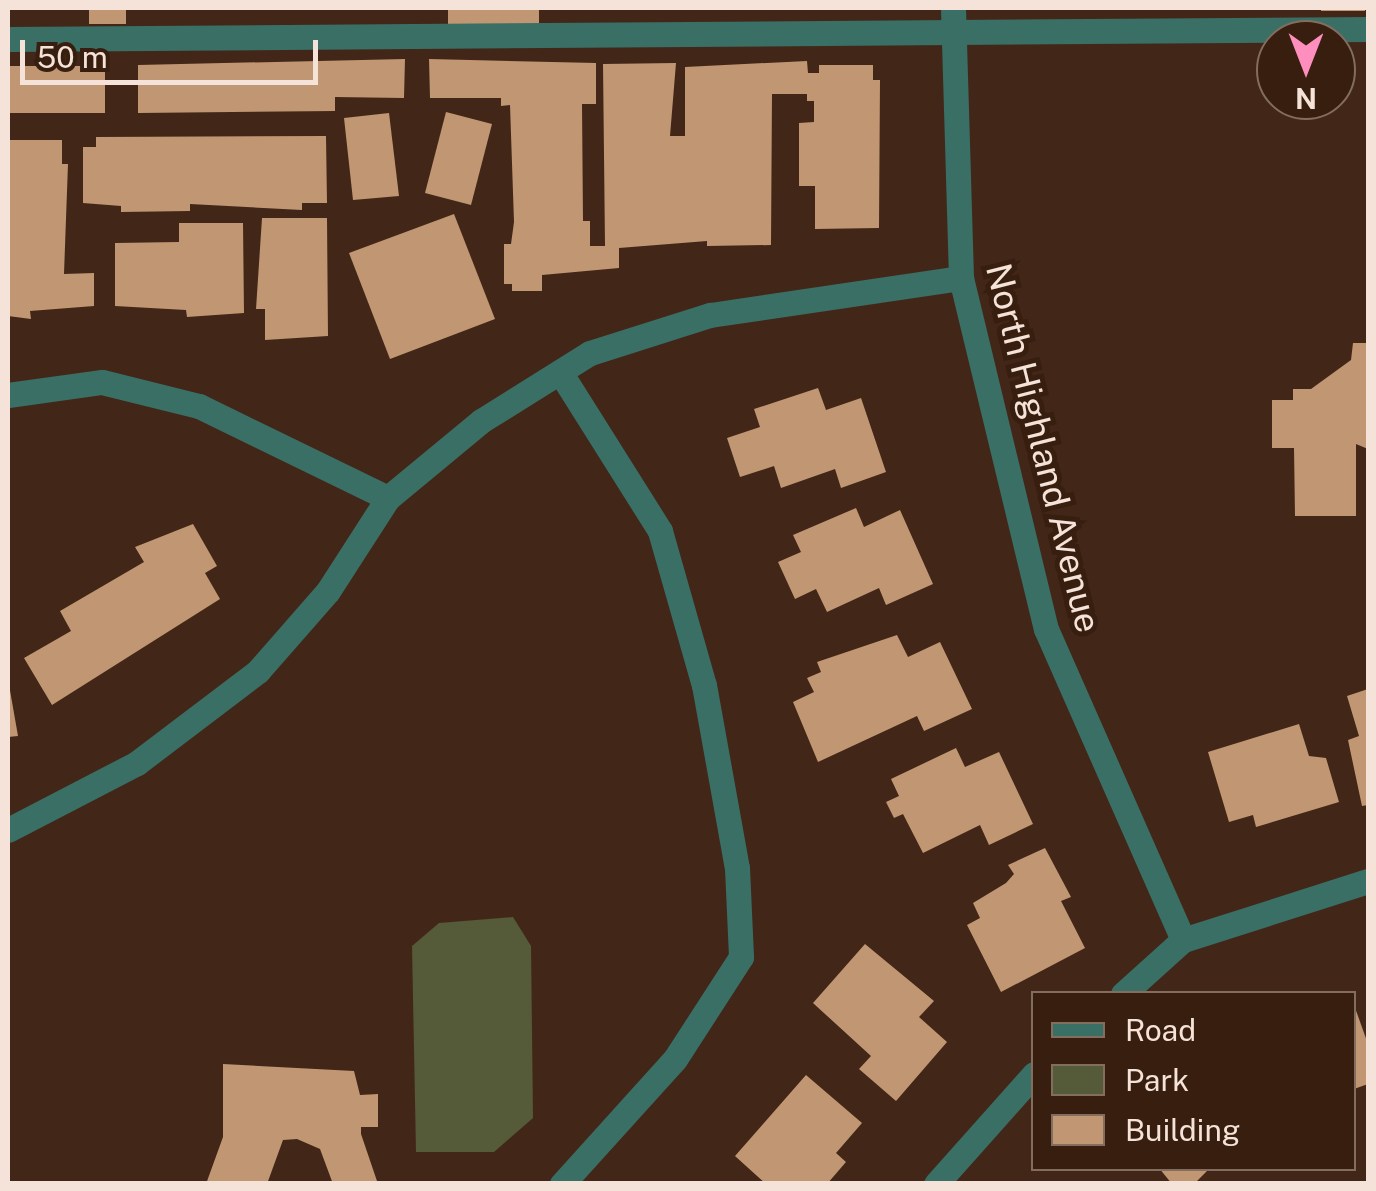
<!DOCTYPE html>
<html>
<head>
<meta charset="utf-8">
<style>
  body { margin:0 }
  #map { position:relative; width:1376px; height:1191px; overflow:hidden; background:#422718; font-family:"Public Sans",sans-serif }
  div>[style] { position:absolute }
  .green>* { inset:0; background:#555a39 }
  .building>* { inset:0; background:#c19673 }
  .minor>* { height:25px; margin:-12.5px; padding:0 12.5px; transform-origin:12.5px; border-radius:12.5px; background:#3a6f66 }
  span { translate:-50% -50%; white-space:nowrap; text-align:center; line-height:1.15; -webkit-text-stroke:10px #371e0e; paint-order:stroke }
  .street-label { font-size:35px; color:#f5e3d9 }
  .frame { position:absolute; inset:0; border:10px solid #f5e3d9; pointer-events:none }
  .legend { position:absolute; left:1031px; top:991px; width:325px; height:180px; box-sizing:border-box; background:#371e0e; border:2px solid #836d5f; margin:0; padding:12px 18px; list-style:none; font-size:30px; color:#f5e3d9 }
  .legend li { display:flex; align-items:center; gap:20px; height:50px }
  .legend b { width:50px; border:2px solid #836d5f }
  .north { position:absolute; left:1256px; top:20px; width:100px; height:100px; box-sizing:border-box; background:#371e0e; border:2px solid #836d5f; border-radius:50%; rotate:180deg; font-size:28px; font-weight:700; line-height:40px; text-align:center; color:#f5e3d9 }
  .north::after { content:''; display:block; margin:auto; width:35px; height:45px; background:#fe8ebd; clip-path:polygon(50% 0,100% 100%,50% 72%,0 100%) }
  .scale { position:absolute; left:20px; top:40px; width:298px; height:45px; box-sizing:border-box; border:5px solid #f5e3d9; border-top:0; padding-left:12px; font-size:30px; line-height:35px; white-space:nowrap; color:#f5e3d9; -webkit-text-stroke:8px #371e0e; paint-order:stroke }
</style>
</head>
<body>
<div id="map">
  <div class="green">
    <i style="clip-path:polygon(513px 917px,531px 946px,533px 1118px,494px 1152px,416px 1152px,412px 946px,439px 923px)"></i>
  </div>
  <div class="building">
    <i style="clip-path:polygon(89px 8px,126px 8px,126px 24px,89px 24px)"></i>
    <i style="clip-path:polygon(448px 8px,539px 8px,539px 24px,448px 24px)"></i>
    <i style="clip-path:polygon(1321px 8px,1365px 8px,1365px 11px,1321px 11px)"></i>
    <i style="clip-path:polygon(405px 59px,404px 98px,335px 97px,335px 111px,138px 113px,138px 65px)"></i>
    <i style="clip-path:polygon(429px 59px,596px 63px,596px 104px,582px 104px,583px 221px,590px 221px,590px 246px,605px 246px,603px 64px,676px 63px,670px 136px,685px 136px,685px 67px,807px 61px,808px 73px,819px 73px,819px 65px,873px 65px,873px 80px,880px 80px,879px 228px,815px 229px,815px 186px,799px 186px,799px 123px,814px 122px,814px 101px,807px 101px,807px 94px,772px 94px,771px 245px,707px 246px,707px 241px,619px 248px,619px 268px,542px 275px,542px 291px,512px 291px,512px 284px,504px 284px,504px 244px,511px 244px,514px 222px,510px 105px,501px 106px,501px 98px,430px 98px)"></i>
    <i style="clip-path:polygon(8px 66px,105px 66px,105px 113px,8px 113px)"></i>
    <i style="clip-path:polygon(446px 112px,492px 124px,471px 205px,425px 193px)"></i>
    <i style="clip-path:polygon(389px 113px,399px 196px,353px 200px,344px 118px)"></i>
    <i style="clip-path:polygon(326px 136px,327px 203px,302px 203px,302px 210px,190px 204px,190px 211px,121px 212px,121px 206px,83px 203px,83px 147px,96px 147px,96px 137px)"></i>
    <i style="clip-path:polygon(8px 140px,62px 140px,62px 164px,68px 164px,64px 274px,94px 273px,94px 306px,30px 311px,31px 319px,8px 316px)"></i>
    <i style="clip-path:polygon(454px 214px,495px 319px,390px 359px,349px 253px)"></i>
    <i style="clip-path:polygon(262px 218px,327px 218px,328px 336px,265px 340px,265px 309px,256px 309px)"></i>
    <i style="clip-path:polygon(179px 223px,243px 223px,244px 313px,187px 317px,186px 310px,115px 306px,115px 243px,179px 242px)"></i>
    <i style="clip-path:polygon(1353px 343px,1368px 343px,1368px 449px,1356px 444px,1356px 516px,1295px 516px,1294px 448px,1272px 448px,1272px 400px,1293px 400px,1293px 389px,1311px 389px,1351px 360px)"></i>
    <i style="clip-path:polygon(818px 388px,826px 410px,861px 398px,886px 472px,841px 488px,835px 469px,781px 488px,774px 466px,740px 477px,727px 438px,760px 427px,754px 409px)"></i>
    <i style="clip-path:polygon(856px 508px,864px 527px,900px 510px,933px 584px,886px 605px,879px 588px,827px 612px,816px 589px,795px 599px,778px 562px,801px 552px,793px 535px)"></i>
    <i style="clip-path:polygon(193px 524px,217px 566px,205px 573px,220px 599px,52px 705px,24px 658px,71px 631px,60px 611px,144px 562px,135px 547px)"></i>
    <i style="clip-path:polygon(897px 635px,908px 657px,940px 642px,972px 709px,924px 731px,917px 716px,818px 762px,793px 702px,814px 692px,807px 678px,821px 672px,817px 662px)"></i>
    <i style="clip-path:polygon(8px 679px,18px 736px,8px 737px)"></i>
    <i style="clip-path:polygon(1368px 689px,1368px 805px,1362px 806px,1348px 740px,1359px 736px,1347px 696px)"></i>
    <i style="clip-path:polygon(1299px 724px,1309px 756px,1326px 758px,1339px 802px,1256px 827px,1253px 815px,1229px 822px,1208px 752px)"></i>
    <i style="clip-path:polygon(956px 748px,965px 767px,999px 752px,1033px 824px,989px 845px,980px 825px,923px 853px,903px 814px,894px 818px,886px 802px,899px 796px,891px 779px)"></i>
    <i style="clip-path:polygon(1045px 848px,1071px 897px,1061px 901px,1085px 948px,1001px 992px,967px 925px,980px 918px,973px 903px,1006px 883px,1014px 874px,1008px 865px)"></i>
    <i style="clip-path:polygon(865px 944px,934px 1001px,919px 1017px,947px 1042px,896px 1101px,859px 1069px,871px 1056px,813px 1003px)"></i>
    <i style="clip-path:polygon(1354px 1005px,1368px 1044px,1368px 1084px,1354px 1089px)"></i>
    <i style="clip-path:polygon(223px 1064px,354px 1071px,360px 1095px,378px 1094px,378px 1127px,361px 1127px,361px 1134px,378px 1184px,333px 1184px,320px 1149px,297px 1139px,283px 1140px,267px 1184px,206px 1184px,223px 1137px)"></i>
    <i style="clip-path:polygon(806px 1075px,862px 1123px,836px 1153px,846px 1162px,827px 1184px,766px 1184px,735px 1156px)"></i>
    <i style="clip-path:polygon(1159px 1168px,1210px 1168px,1194px 1184px,1172px 1184px)"></i>
  </div>
  <div class="minor">
    <i style="left:953px;top:8px;width:270px;rotate:88.3deg"></i>
    <i style="left:961px;top:278px;width:361px;rotate:76.4deg"></i>
    <i style="left:1046px;top:629px;width:340px;rotate:66.2deg"></i>
    <i style="left:8px;top:39px;width:1360px;rotate:-0.42deg"></i>
    <i style="left:560px;top:372px;width:188px;rotate:57.8deg"></i>
    <i style="left:660px;top:531px;width:160px;rotate:74.1deg"></i>
    <i style="left:704px;top:685px;width:186px;rotate:79.8deg"></i>
    <i style="left:737px;top:868px;width:89px;rotate:87.4deg"></i>
    <i style="left:741px;top:957px;width:121px;rotate:122.9deg"></i>
    <i style="left:675px;top:1059px;width:169px;rotate:132.1deg"></i>
    <i style="left:8px;top:395px;width:95px;rotate:-7.9deg"></i>
    <i style="left:102px;top:382px;width:100px;rotate:13.9deg"></i>
    <i style="left:199px;top:406px;width:210px;rotate:26deg"></i>
    <i style="left:8px;top:830px;width:145px;rotate:-27.4deg"></i>
    <i style="left:137px;top:763px;width:152px;rotate:-37.2deg"></i>
    <i style="left:258px;top:671px;width:106px;rotate:-48.8deg"></i>
    <i style="left:328px;top:591px;width:111px;rotate:-57.2deg"></i>
    <i style="left:388px;top:498px;width:121px;rotate:-39.6deg"></i>
    <i style="left:481px;top:421px;width:128px;rotate:-32deg"></i>
    <i style="left:590px;top:353px;width:126px;rotate:-17.6deg"></i>
    <i style="left:710px;top:315px;width:254px;rotate:-8.4deg"></i>
    <i style="left:1123px;top:994px;width:81px;rotate:-42deg"></i>
    <i style="left:1183px;top:940px;width:194px;rotate:-17.7deg"></i>
    <i style="left:936px;top:1184px;width:147px;rotate:-48.3deg"></i>
  </div>
  <div class="street-label">
    <span style="left:1043px;top:448px;rotate:76deg">North Highland Avenue</span>
  </div>
  <div class="frame"></div>
  <ul class="legend">
  <li><b style="height:12px;background:#3a6f66"></b>Road</li>
  <li><b style="height:28px;background:#555a39"></b>Park</li>
  <li><b style="height:28px;background:#c19673"></b>Building</li>
  </ul>
  <div class="north">N</div>
  <div class="scale">50 m</div>
</div>
</body>
</html>
